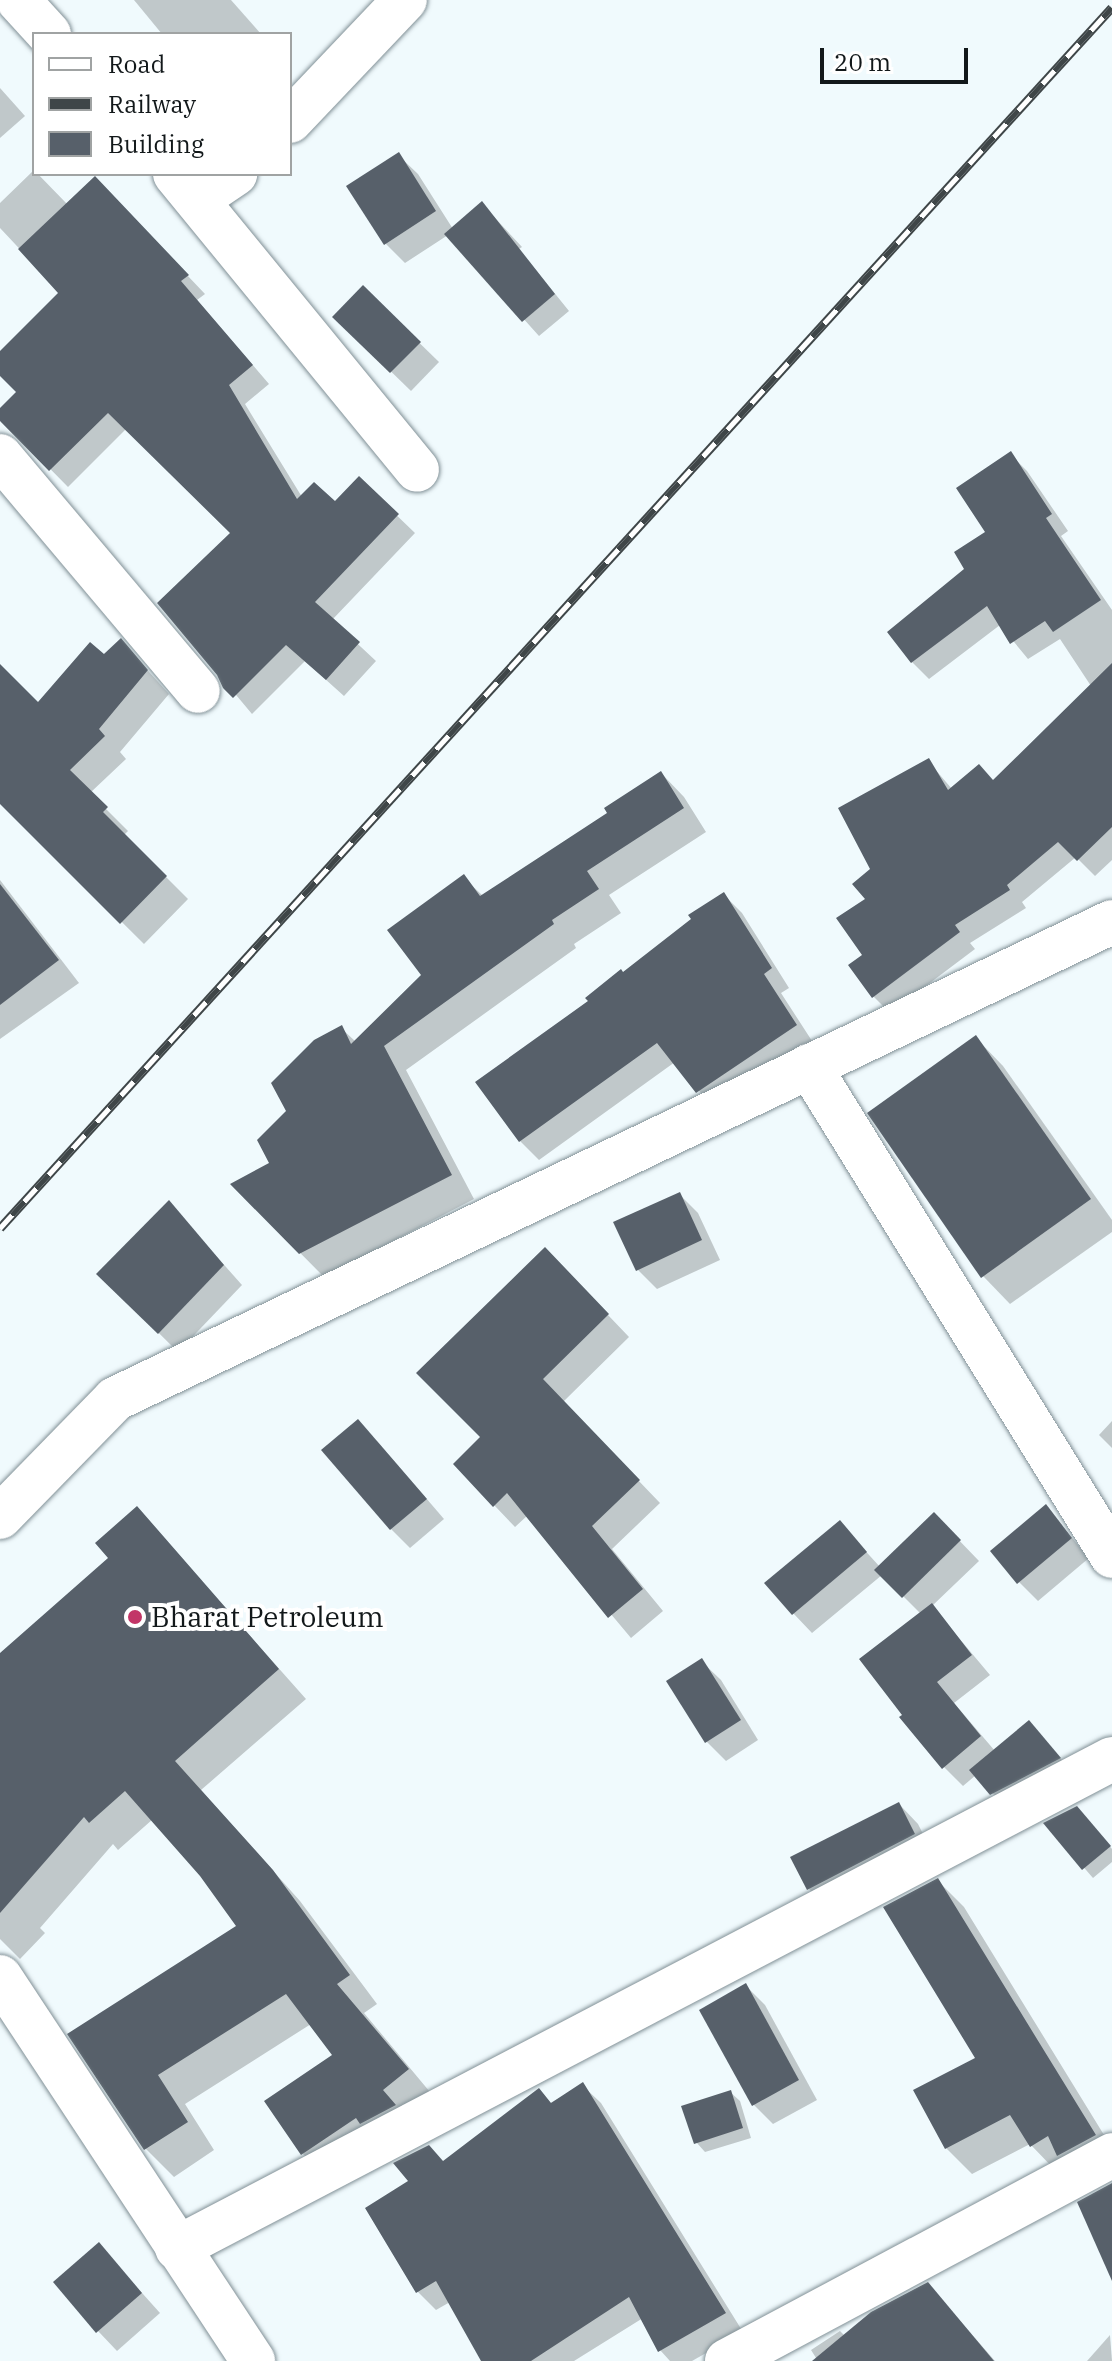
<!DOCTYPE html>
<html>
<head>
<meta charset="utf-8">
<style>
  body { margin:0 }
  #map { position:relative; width:1112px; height:2361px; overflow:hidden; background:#f0fafd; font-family:"IBM Plex Serif",serif }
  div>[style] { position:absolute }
  .shadow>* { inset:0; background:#0003 }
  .building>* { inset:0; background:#57606a }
  .roads { filter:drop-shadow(0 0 2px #819096) drop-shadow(0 0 2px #819096) }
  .minor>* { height:44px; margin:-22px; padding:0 22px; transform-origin:22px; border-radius:22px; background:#fff }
  .rail>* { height:9px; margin-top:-4.5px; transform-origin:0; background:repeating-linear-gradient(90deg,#fff 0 18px,#3f4648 0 36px); box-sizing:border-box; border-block:2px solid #3f4648 }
  .dots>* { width:22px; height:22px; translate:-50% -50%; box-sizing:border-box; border:4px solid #fff; border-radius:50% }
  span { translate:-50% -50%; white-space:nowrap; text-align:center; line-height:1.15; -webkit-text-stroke:8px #fff; paint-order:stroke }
  .poi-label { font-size:28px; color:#12181a }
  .left { translate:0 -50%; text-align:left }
  .legend { position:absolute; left:32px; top:32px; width:260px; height:144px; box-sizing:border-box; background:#fff; border:2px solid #a0a3a3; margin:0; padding:10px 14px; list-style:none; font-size:24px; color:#12181a }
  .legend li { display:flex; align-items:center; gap:16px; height:40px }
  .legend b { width:40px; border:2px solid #a0a3a3 }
  .scale { position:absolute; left:820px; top:48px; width:148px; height:36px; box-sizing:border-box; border:4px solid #12181a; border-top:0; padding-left:10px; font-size:24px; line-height:28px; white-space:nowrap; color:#12181a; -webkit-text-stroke:6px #fff; paint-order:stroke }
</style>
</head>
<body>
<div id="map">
  <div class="shadow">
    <i style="clip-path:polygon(134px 0,231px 0,261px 34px,162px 34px)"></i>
    <i style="clip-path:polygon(0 88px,25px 116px,0 138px)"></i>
    <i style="clip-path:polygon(398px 155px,418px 174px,453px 229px,482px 204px,522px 247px,519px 249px,569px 311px,539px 336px,448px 235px,405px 263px,386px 244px)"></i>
    <i style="clip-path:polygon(34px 170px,68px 205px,113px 197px,205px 294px,197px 300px,269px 384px,245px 404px,302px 497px,335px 504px,359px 479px,415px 533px,332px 620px,376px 661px,344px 696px,305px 661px,252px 714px,159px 603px,233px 533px,126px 429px,68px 487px,0 418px,0 411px,19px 392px,0 373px,0 354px,61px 293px,0 228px,0 203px)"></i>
    <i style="clip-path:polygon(363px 288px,439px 362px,411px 391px,335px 317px)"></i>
    <i style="clip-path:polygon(1010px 454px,1027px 471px,1068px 531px,1061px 536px,1112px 610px,1112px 860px,1095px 876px,1076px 857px,1022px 902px,1026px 908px,970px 943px,975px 949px,890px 1013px,873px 996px,864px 956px,868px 899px,873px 869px,928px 761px,952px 789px,994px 781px,1091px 686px,1060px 639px,1028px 659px,1000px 625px,929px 679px,912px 662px,988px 533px)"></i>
    <i style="clip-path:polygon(121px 641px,169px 694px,120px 752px,126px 759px,90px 793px,128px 831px,124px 835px,188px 899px,144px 944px,0 801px,0 667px,38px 705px)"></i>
    <i style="clip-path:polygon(661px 773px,684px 797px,706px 832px,609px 895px,621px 913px,574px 944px,576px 948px,406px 1070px,474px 1199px,324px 1277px,233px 1185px,272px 1164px,289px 1111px,341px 1028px,356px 1042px,423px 976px,463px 877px,483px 896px,610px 814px)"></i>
    <i style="clip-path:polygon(0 880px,79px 983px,0 1039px)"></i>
    <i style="clip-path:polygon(724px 895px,742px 913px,789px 988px,781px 993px,814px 1044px,716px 1111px,675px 1062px,539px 1160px,520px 1141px,478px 1082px,624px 975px)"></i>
    <i style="clip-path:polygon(976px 1038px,1003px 1066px,1112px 1220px,1112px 1232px,1010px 1304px,983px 1276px)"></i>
    <i style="clip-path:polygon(679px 1194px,698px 1213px,720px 1260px,657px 1289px,638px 1270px)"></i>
    <i style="clip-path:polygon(169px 1203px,242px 1285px,178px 1352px,99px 1274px)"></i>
    <i style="clip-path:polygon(566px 1271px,629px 1337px,563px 1402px,660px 1503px,612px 1549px,663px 1611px,631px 1638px,528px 1515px,515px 1527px,494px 1505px,483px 1437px)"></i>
    <i style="clip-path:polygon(1112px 1421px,1112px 1448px,1099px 1435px)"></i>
    <i style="clip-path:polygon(377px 1441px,444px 1519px,410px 1548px,391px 1529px)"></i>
    <i style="clip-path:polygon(1046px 1507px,1089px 1558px,1038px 1601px,1019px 1582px)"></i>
    <i style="clip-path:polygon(137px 1509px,306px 1699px,201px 1790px,300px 1901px,377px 2004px,364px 2013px,435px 2098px,331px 2182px,303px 2154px,335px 2056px,311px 2024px,185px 2104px,214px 2150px,174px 2177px,145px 2148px,70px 2034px,239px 1927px,201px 1875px,153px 1819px,118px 1850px,113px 1844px,40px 1928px,45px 1933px,20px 1959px,0 1939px,0 1656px,111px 1558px)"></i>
    <i style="clip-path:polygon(840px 1523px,880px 1567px,953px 1534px,979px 1561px,932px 1606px,990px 1675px,954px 1703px,995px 1751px,1029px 1723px,1078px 1778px,1011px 1813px,976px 1775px,963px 1786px,944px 1767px,921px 1614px,882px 1575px,812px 1633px,793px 1613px)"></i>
    <i style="clip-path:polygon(701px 1661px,721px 1680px,758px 1740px,726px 1761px,706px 1741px)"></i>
    <i style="clip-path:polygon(899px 1804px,918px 1824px,933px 1854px,828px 1908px,809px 1889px)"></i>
    <i style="clip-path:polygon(1086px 1818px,1112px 1849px,1112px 1862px,1093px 1878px,1046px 1824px)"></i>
    <i style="clip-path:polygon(938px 1881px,964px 1907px,1112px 2148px,1057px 2172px,1030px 2144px,972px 2174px,946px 2148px,978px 2058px)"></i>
    <i style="clip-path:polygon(746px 1986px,765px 2005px,817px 2100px,773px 2124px,754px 2105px,701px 2010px)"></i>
    <i style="clip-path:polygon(582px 2085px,601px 2103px,743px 2332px,692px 2361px,670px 2361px,660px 2350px,643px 2318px,574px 2361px,484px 2361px,450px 2302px,436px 2310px,418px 2292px,367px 2208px)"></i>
    <i style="clip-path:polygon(730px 2092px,740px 2101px,751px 2138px,705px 2152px,696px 2142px)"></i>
    <i style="clip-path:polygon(99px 2245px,160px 2313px,117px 2351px,98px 2331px)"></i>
    <i style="clip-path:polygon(928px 2284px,995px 2361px,818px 2361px,811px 2350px,840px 2331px,845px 2336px)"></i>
    <i style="clip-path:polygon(1110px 2335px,1112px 2361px,1087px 2361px)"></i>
  </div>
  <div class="building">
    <i style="clip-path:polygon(399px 152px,436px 211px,384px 245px,346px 186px)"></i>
    <i style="clip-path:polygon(95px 176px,189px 275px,181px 281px,253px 365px,229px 385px,297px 499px,314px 482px,335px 501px,359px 476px,399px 514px,315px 602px,360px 642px,326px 680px,286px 645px,233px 698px,223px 688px,217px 675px,157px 603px,230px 533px,108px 413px,49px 471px,0 421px,0 408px,16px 392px,0 376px,0 351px,58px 293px,18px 249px)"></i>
    <i style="clip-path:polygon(482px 201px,555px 294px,522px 322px,444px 234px)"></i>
    <i style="clip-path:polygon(363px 285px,421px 342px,390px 373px,332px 317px)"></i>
    <i style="clip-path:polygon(1011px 451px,1052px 514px,1046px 518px,1101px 600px,1053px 632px,1045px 621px,1010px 644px,987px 606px,911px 663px,887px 632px,964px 569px,954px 552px,985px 532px,956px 488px)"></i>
    <i style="clip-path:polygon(121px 638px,148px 670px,99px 729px,105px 736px,70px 770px,108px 807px,103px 812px,167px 876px,120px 924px,0 804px,0 664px,38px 702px,90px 642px,104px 654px)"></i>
    <i style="clip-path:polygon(1112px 663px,1112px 827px,1077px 861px,1058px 842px,1007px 885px,1010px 890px,955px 925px,960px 932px,872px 998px,848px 965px,862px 955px,836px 918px,865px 899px,852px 884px,870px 869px,838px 808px,929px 758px,948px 790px,979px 764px,993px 780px)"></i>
    <i style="clip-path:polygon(661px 771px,684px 808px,587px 871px,599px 889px,552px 920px,554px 924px,384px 1046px,452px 1175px,299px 1254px,230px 1184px,269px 1163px,257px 1140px,286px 1111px,271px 1083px,314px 1040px,342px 1025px,351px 1044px,421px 975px,387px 930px,464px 874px,480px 896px,607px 813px,604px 808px)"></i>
    <i style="clip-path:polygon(0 884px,59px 960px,0 1005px)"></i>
    <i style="clip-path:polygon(724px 892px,772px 968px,764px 974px,797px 1025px,696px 1093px,657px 1043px,519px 1142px,475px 1082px,588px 1001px,585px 998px,621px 969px,623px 972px,691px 919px,688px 915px)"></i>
    <i style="clip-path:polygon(976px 1035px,1091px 1199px,981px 1278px,867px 1113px)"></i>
    <i style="clip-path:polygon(680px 1192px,702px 1240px,636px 1271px,613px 1222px)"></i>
    <i style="clip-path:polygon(169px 1200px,224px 1265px,158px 1334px,96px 1274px)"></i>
    <i style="clip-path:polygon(545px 1247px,609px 1314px,543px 1379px,640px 1480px,592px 1526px,643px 1589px,608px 1618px,507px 1493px,493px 1507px,453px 1464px,480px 1437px,416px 1373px)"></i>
    <i style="clip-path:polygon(358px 1419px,427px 1499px,390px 1530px,321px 1450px)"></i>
    <i style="clip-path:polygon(1046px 1504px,1072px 1538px,1017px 1584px,990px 1551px)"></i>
    <i style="clip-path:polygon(137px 1506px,279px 1669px,175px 1761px,273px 1870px,350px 1975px,337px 1984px,409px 2069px,383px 2090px,396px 2105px,360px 2124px,356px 2118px,301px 2155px,264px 2101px,332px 2055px,286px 1994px,158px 2075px,188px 2122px,144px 2150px,67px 2034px,236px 1926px,200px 1876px,125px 1791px,89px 1823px,84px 1817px,0 1913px,0 1653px,108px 1558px,95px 1543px)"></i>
    <i style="clip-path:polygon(934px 1512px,961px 1540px,902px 1598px,874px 1570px)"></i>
    <i style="clip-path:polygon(840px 1520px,867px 1552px,792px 1615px,764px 1583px)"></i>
    <i style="clip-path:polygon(932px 1603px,972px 1655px,937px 1682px,981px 1736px,942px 1769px,899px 1717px,902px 1715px,859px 1659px)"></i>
    <i style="clip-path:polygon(702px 1658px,741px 1720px,705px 1743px,666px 1681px)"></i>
    <i style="clip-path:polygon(1029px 1720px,1061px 1758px,990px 1795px,969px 1770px)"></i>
    <i style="clip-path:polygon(899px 1802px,915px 1834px,807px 1890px,790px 1857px)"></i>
    <i style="clip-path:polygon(1077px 1806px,1111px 1846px,1082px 1870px,1043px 1823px)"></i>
    <i style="clip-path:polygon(938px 1878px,1096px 2135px,1057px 2156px,1048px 2136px,1030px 2147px,1010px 2115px,945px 2149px,913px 2090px,975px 2058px,883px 1907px)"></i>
    <i style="clip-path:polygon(746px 1983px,799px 2080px,752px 2106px,699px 2010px)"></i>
    <i style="clip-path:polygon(583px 2082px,726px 2313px,658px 2352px,629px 2297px,531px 2361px,481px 2361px,436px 2281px,416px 2293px,365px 2208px,408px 2181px,393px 2163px,429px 2145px,443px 2161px,539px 2088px,551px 2103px)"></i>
    <i style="clip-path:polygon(731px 2090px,743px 2128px,694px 2144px,681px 2106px)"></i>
    <i style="clip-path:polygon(1112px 2183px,1112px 2281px,1077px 2202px)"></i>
    <i style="clip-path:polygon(99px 2242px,142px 2293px,96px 2333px,53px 2282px)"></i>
    <i style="clip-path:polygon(928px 2282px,994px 2361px,812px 2361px,871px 2312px)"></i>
  </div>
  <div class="roads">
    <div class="minor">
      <i style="left:18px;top:0;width:46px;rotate:47.6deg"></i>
      <i style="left:290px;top:121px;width:167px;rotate:-46.5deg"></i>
      <i style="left:175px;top:174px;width:382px;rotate:50.7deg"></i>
      <i style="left:198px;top:199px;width:45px;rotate:-34deg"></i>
      <i style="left:0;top:456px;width:307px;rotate:49.9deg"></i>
      <i style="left:809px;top:1066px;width:576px;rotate:58.27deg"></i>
      <i style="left:0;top:1517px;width:165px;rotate:-45.7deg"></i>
      <i style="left:115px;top:1399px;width:1105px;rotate:-25.57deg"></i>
      <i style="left:0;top:1977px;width:460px;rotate:56.6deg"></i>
      <i style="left:177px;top:2248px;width:1055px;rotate:-27.61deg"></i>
      <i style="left:727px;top:2361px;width:437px;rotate:-28.1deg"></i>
    </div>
  </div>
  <div class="rail">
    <i style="left:0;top:1228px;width:1651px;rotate:-47.67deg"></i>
  </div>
  <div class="dots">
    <i style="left:135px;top:1617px;background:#c23567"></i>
  </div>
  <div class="poi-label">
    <span class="left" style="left:151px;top:1617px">Bharat Petroleum</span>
  </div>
  <ul class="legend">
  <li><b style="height:10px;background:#fff"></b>Road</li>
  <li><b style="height:10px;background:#3f4648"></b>Railway</li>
  <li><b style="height:22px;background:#57606a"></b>Building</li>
  </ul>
  <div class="scale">20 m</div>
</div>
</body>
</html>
